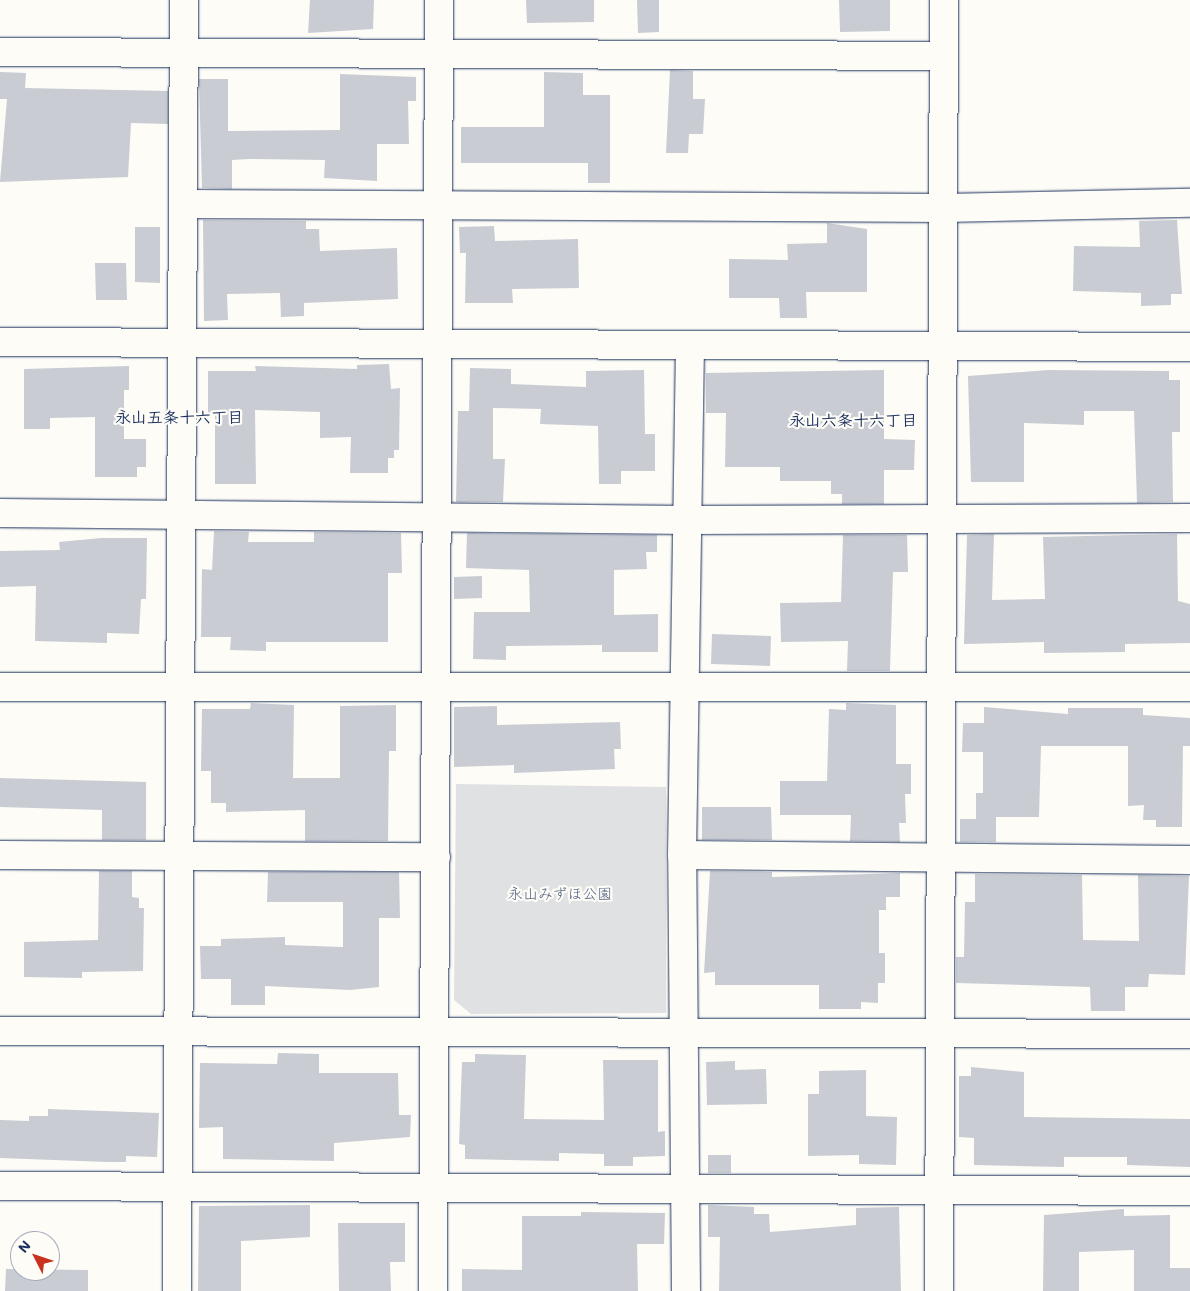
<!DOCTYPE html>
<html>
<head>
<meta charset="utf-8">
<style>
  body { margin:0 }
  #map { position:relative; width:1190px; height:1291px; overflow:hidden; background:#fdfcf7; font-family:Mali,"Klee One",sans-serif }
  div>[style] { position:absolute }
  .green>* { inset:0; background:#e0e1e3 }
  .building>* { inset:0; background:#c9ccd3 }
  .roads { filter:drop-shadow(0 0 1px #1b2f5e) drop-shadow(0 0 1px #1b2f5e) }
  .minor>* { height:28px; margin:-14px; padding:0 14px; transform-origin:14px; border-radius:14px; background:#fdfcf7 }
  span { translate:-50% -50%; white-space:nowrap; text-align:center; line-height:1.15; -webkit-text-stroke:4.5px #fdfcf7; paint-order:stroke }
  .park-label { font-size:15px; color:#4c5c7f }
  .neighbourhood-label { font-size:16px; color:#1b2f5e; font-weight:700 }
  .north { position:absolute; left:10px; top:1231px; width:50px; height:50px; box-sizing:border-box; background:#fdfcf7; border:1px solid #a3aaba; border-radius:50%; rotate:311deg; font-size:14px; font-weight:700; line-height:20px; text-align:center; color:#1b2f5e }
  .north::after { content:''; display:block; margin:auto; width:18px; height:22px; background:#c8321e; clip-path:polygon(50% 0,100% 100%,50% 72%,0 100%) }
</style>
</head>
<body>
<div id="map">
  <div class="green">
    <i style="clip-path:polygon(456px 784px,666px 787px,666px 1013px,471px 1014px,454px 1000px)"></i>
  </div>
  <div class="building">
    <i style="clip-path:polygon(310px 0,374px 0,373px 29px,308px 33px)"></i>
    <i style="clip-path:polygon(526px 0,594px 0,594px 22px,527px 23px)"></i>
    <i style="clip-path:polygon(637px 0,659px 0,659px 32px,638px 33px)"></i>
    <i style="clip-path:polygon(839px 0,890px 0,890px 31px,840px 32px)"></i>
    <i style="clip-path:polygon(670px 70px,693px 71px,693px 99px,705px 99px,703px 134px,689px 134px,688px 153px,666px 153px)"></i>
    <i style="clip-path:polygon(0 72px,26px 73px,25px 88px,168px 91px,168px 124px,131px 123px,128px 177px,0 182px,7px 99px,0 99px)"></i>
    <i style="clip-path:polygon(544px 72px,583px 73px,583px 95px,610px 95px,610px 183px,588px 183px,588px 163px,461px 163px,461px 127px,544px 127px)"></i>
    <i style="clip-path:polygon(340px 74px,416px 77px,416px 101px,408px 101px,409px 144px,377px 144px,377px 181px,324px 178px,325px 160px,249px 159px,232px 160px,232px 189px,202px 188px,199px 79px,228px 79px,228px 131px,340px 130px)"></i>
    <i style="clip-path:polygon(203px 220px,306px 221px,306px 229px,319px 229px,320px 251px,397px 248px,398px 299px,304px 303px,304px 316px,281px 317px,280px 293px,227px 294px,228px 320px,204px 321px)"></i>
    <i style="clip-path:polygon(1177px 220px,1182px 294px,1171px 294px,1171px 305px,1141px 306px,1141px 293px,1073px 291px,1074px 246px,1140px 247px,1139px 221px)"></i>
    <i style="clip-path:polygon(827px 223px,867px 229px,867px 292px,806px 292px,807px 318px,780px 318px,779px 298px,729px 298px,729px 259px,788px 260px,787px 244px,827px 243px)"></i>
    <i style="clip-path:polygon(494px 226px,495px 241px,578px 239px,579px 288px,512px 289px,513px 303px,465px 303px,466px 253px,460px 253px,459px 227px)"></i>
    <i style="clip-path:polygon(135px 227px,160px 227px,160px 283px,135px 282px)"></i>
    <i style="clip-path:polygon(95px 263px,126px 263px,127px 300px,96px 300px)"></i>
    <i style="clip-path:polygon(389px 364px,391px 389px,400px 388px,399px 450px,394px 450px,394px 458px,388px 458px,388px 473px,350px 473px,351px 437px,320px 438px,320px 412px,255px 410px,256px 484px,215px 484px,215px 414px,208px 414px,208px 371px,256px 371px,255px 366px,357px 369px,357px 365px)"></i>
    <i style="clip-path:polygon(129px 366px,129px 390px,124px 390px,124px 439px,146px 439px,146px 467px,137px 467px,137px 477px,95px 477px,95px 417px,50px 418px,50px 429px,24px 429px,24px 369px)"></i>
    <i style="clip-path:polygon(470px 368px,511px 369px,511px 384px,586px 387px,586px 371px,644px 370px,645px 434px,655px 434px,655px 471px,621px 471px,621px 484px,599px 484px,598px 426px,540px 424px,541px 409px,493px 408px,493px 459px,505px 459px,503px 502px,456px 502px,458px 411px,469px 411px)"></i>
    <i style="clip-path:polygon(884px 370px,884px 439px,915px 440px,914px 470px,884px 470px,884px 504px,842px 504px,842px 494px,831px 494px,831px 481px,780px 481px,780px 467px,725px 467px,726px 413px,706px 413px,706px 373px)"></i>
    <i style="clip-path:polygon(1048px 370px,1169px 371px,1169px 380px,1180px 380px,1180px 432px,1172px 432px,1173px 502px,1137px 503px,1134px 411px,1084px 411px,1084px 425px,1024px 423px,1024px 482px,971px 482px,968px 376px)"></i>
    <i style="clip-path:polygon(214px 531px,249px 532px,248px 542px,314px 542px,314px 532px,401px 533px,402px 573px,388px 573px,388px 642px,266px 642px,266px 651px,230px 650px,231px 637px,201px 637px,202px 569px,212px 570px)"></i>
    <i style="clip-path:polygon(467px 533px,657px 535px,657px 552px,646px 552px,647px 569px,614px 570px,614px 615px,658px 614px,658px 652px,602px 652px,602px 645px,506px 646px,506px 660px,473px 659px,474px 612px,530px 612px,529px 570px,466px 568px)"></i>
    <i style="clip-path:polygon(994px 534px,992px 600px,1045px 599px,1043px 537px,1177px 534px,1178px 601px,1190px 604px,1190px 643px,1125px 644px,1125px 652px,1044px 653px,1044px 642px,964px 644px,967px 535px)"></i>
    <i style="clip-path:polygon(843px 535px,907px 535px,908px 572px,893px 572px,890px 671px,847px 671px,848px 641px,781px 642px,780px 603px,841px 602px)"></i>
    <i style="clip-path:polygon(101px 538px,147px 538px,146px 599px,141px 599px,139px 634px,107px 633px,107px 643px,35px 641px,36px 586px,0 587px,0 551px,60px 550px,59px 542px)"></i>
    <i style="clip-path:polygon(482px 576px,482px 598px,454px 599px,454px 577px)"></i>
    <i style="clip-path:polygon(712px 634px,771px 636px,770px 666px,711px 664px)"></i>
    <i style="clip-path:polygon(251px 703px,294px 705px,293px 778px,340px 778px,340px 706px,396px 705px,396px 751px,389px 751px,388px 841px,305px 841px,305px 810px,226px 812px,226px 803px,211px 803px,211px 771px,201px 771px,202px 709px,250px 709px)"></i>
    <i style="clip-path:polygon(846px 703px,896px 705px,896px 764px,911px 764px,911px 794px,905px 794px,906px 823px,899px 823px,900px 842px,850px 841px,851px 815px,780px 815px,780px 781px,827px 781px,829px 709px,846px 710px)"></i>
    <i style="clip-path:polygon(497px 706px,497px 725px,620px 722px,621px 749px,614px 749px,615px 769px,514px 773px,514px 765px,454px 767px,454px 707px)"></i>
    <i style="clip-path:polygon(984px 707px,1068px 714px,1068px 708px,1143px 708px,1143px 715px,1190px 718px,1190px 746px,1183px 746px,1182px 827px,1156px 827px,1156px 820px,1143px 820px,1144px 805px,1128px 806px,1128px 746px,1041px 746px,1039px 817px,996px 817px,996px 842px,960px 842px,960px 819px,976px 819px,976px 793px,983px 793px,983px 752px,962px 752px,963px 723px,984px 723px)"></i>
    <i style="clip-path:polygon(0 778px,146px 782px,146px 840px,102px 840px,102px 810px,0 807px)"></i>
    <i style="clip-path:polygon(702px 807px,771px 807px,772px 840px,702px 840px)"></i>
    <i style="clip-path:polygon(99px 871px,132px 871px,132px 897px,139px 898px,139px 908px,144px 908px,143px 971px,82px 972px,82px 978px,24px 977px,24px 942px,98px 940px)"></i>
    <i style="clip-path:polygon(710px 871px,772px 872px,772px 877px,900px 873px,900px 897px,886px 897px,886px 910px,879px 910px,879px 953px,885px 953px,885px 983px,878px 983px,878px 1003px,861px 1002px,861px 1009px,819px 1009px,819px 985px,715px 985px,715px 972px,704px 973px)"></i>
    <i style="clip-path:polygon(268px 872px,399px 872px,400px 918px,379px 918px,379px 987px,350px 990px,265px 986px,265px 1005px,231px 1005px,231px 979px,201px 979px,200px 946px,221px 946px,221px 939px,285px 937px,285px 945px,343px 947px,343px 902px,267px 902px)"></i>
    <i style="clip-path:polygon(975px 874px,1082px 875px,1083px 940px,1139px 941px,1138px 875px,1189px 876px,1185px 975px,1149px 974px,1148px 987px,1125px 987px,1125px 1011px,1091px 1011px,1090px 987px,956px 983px,956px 957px,964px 957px,965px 902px,975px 902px)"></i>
    <i style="clip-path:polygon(278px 1053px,319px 1054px,319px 1073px,398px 1073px,399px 1115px,411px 1115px,410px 1137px,334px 1143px,334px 1161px,223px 1159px,223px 1127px,199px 1128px,200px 1063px,277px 1064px)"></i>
    <i style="clip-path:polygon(475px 1054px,526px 1055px,524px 1119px,604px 1120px,603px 1060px,658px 1060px,658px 1132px,665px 1131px,665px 1156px,633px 1157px,633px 1166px,604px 1166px,604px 1154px,559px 1153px,559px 1161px,465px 1159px,465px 1145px,459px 1144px,462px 1062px,475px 1062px)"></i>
    <i style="clip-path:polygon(735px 1061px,735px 1070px,766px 1069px,767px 1104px,707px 1105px,706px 1062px)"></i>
    <i style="clip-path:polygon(971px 1067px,1024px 1072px,1024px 1117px,1190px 1119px,1190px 1167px,1127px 1165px,1127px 1157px,1064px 1157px,1064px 1167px,974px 1165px,974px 1138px,959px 1137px,959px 1076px,971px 1076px)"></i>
    <i style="clip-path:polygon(866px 1070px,866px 1116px,897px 1117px,896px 1165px,859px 1164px,859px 1155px,808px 1156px,808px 1094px,819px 1094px,819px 1071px)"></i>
    <i style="clip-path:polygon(48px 1109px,159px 1113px,157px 1157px,126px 1156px,126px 1162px,107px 1162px,0 1158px,0 1120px,29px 1121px,29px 1116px,48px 1116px)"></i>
    <i style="clip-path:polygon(708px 1155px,731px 1155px,731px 1173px,708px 1173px)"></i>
    <i style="clip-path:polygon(310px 1205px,310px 1237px,241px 1241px,241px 1291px,198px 1291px,199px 1206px)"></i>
    <i style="clip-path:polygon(708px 1205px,754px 1207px,754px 1214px,769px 1214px,770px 1232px,856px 1225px,856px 1208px,899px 1207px,901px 1291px,719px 1291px,720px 1237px,708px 1237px)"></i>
    <i style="clip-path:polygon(1124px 1209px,1124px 1216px,1170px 1215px,1170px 1268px,1190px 1268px,1190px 1291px,1134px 1291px,1134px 1250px,1079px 1252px,1079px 1291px,1043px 1291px,1044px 1215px)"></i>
    <i style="clip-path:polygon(581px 1212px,665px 1213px,664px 1244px,637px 1244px,638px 1291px,462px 1291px,462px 1269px,522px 1270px,522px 1216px,581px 1216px)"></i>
    <i style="clip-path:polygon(338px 1223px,405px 1223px,405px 1262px,390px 1262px,391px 1291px,339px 1291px)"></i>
    <i style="clip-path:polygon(6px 1269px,88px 1270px,88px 1291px,5px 1291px)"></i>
  </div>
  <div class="roads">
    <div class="minor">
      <i style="left:0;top:52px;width:943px;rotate:0.24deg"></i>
      <i style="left:185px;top:204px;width:760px;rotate:0.3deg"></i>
      <i style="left:945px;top:208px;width:245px;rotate:-1.2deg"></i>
      <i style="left:0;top:342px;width:1190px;rotate:0.24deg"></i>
      <i style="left:0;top:513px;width:688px;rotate:0.58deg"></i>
      <i style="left:688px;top:520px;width:502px;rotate:-0.23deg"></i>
      <i style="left:0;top:687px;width:1190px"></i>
      <i style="left:0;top:855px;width:436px;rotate:0.3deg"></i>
      <i style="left:682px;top:855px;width:508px;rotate:0.56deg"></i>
      <i style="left:0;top:1031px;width:1190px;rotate:0.14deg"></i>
      <i style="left:0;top:1186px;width:1190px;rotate:0.24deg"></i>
      <i style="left:177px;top:1291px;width:1291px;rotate:-89.69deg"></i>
      <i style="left:433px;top:1291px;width:1291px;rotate:-89.73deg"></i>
      <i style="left:686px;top:1291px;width:436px;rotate:-90.5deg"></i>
      <i style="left:682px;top:855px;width:508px;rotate:-89.1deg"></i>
      <i style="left:939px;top:1291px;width:1291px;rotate:-89.78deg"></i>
    </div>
  </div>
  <div class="park-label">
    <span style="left:560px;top:894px">永山みずほ公園</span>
  </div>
  <div class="neighbourhood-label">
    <span style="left:179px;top:417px">永山五条十六丁目</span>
    <span style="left:853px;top:420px">永山六条十六丁目</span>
  </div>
  <div class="north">N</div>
</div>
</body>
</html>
